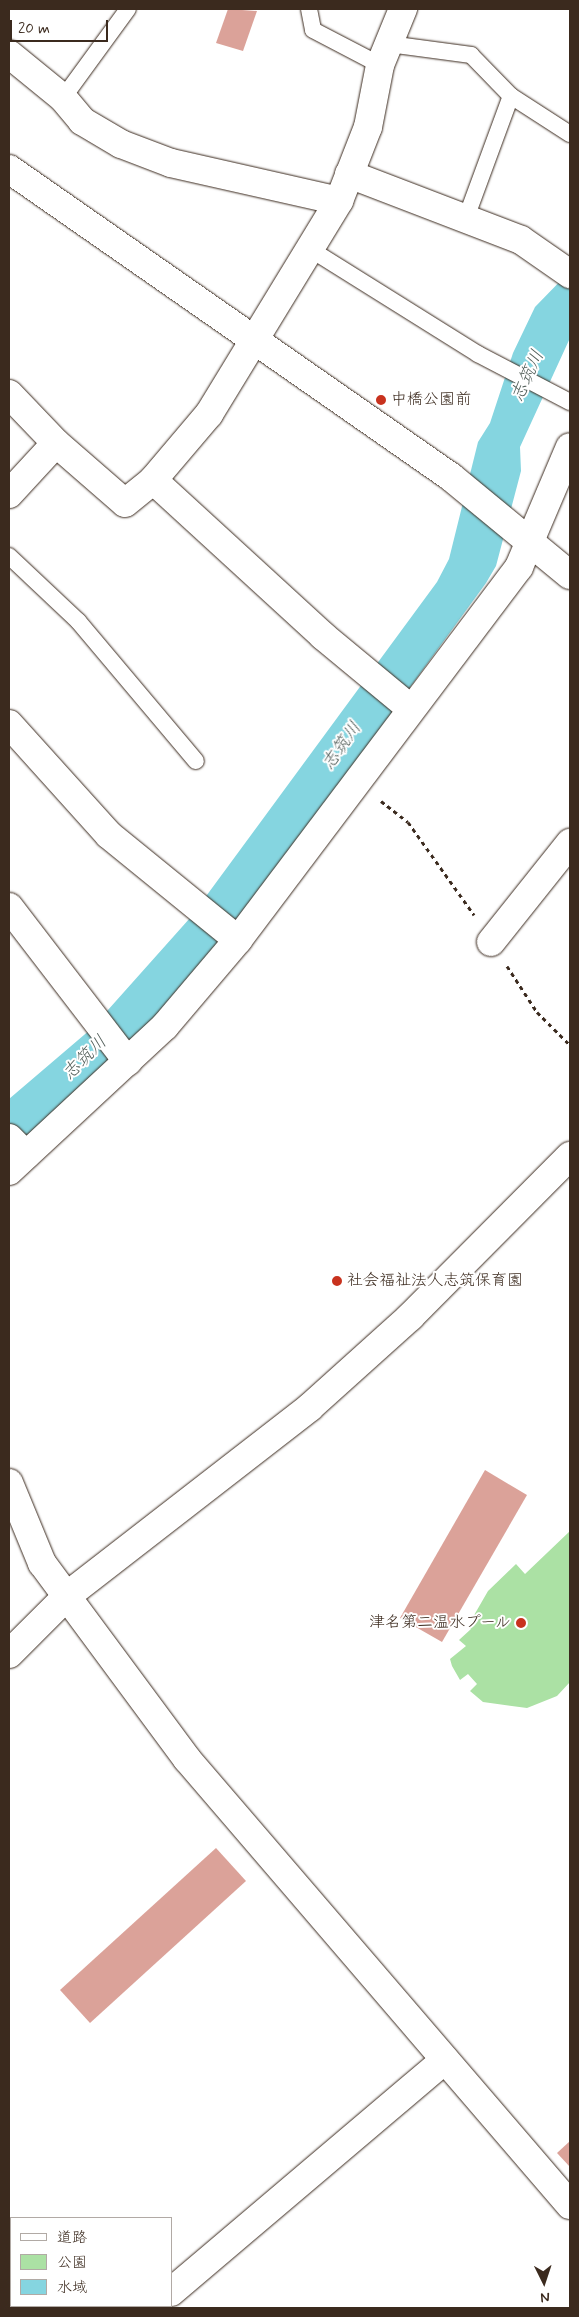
<!DOCTYPE html>
<html>
<head>
<meta charset="utf-8">
<style>
  body { margin:0 }
  #map { position:relative; width:579px; height:2317px; overflow:hidden; background:#fff; font-family:Mynerve,"Klee One",sans-serif }
  div>[style] { position:absolute }
  .green>* { inset:0; background:#abe1a4 }
  .water>* { inset:0; background:#85d5e0 }
  .building>* { inset:0; background:#dba299 }
  .path>* { height:3px; margin-top:-1.5px; transform-origin:0; background:repeating-linear-gradient(90deg,#3b2a1e 0 4px,transparent 0 8px) }
  .roads { filter:drop-shadow(0 0 1px #3b2a1e) drop-shadow(0 0 1px #3b2a1e) }
  .service>* { height:16px; margin:-8px; padding:0 8px; transform-origin:8px; border-radius:8px; background:#fff }
  .minor>* { height:28px; margin:-14px; padding:0 14px; transform-origin:14px; border-radius:14px; background:#fff }
  .tertiary>* { height:28px; margin:-14px; padding:0 14px; transform-origin:14px; border-radius:14px; background:#fff }
  .dots>* { width:14px; height:14px; translate:-50% -50%; box-sizing:border-box; border:2px solid #fff; border-radius:50% }
  span { translate:-50% -50%; white-space:nowrap; text-align:center; line-height:1.15; -webkit-text-stroke:4px #fff; paint-order:stroke }
  .poi-label { font-size:16px; color:#3b2a1e }
  .left { translate:0 -50%; text-align:left }
  .right { translate:-100% -50%; text-align:right }
  .water-label { font-size:18px; color:#515d58; font-style:italic }
  .frame { position:absolute; inset:0; border:10px solid #3b2a1e; pointer-events:none }
  .legend { position:absolute; left:10px; top:2217px; width:162px; height:90px; box-sizing:border-box; background:#fff; border:1px solid #b1aaa5; margin:0; padding:6px 9px; list-style:none; font-size:15px; color:#3b2a1e }
  .legend li { display:flex; align-items:center; gap:10px; height:25px }
  .legend b { width:25px; border:1px solid #b1aaa5 }
  .north { position:absolute; left:519px; top:2257px; width:50px; height:50px; -webkit-text-stroke:4px #fff; paint-order:stroke; rotate:176deg; font-size:14px; font-weight:700; line-height:20px; text-align:center; color:#3b2a1e }
  .north::after { content:''; display:block; margin:auto; width:18px; height:22px; background:#3b2a1e; clip-path:polygon(50% 0,100% 100%,50% 72%,0 100%) }
  .scale { position:absolute; left:10px; top:20px; width:98px; height:22px; box-sizing:border-box; border:2px solid #3b2a1e; border-top:0; padding-left:6px; font-size:15px; line-height:18px; white-space:nowrap; color:#3b2a1e; -webkit-text-stroke:4px #fff; paint-order:stroke }
</style>
</head>
<body>
<div id="map">
  <div class="green">
    <i style="clip-path:polygon(570px 1531px,570px 1682px,557px 1696px,527px 1708px,483px 1702px,470px 1691px,477px 1684px,468px 1674px,460px 1680px,452px 1666px,450px 1659px,466px 1646px,459px 1640px,471px 1629px,468px 1627px,476px 1619px,473px 1617px,488px 1591px,516px 1564px,525px 1574px)"></i>
  </div>
  <div class="water">
    <i style="clip-path:polygon(570px 271px,570px 338px,520px 447px,521px 471px,496px 566px,486px 583px,224px 943px,156px 1023px,9px 1161px,9px 1099px,91px 1029px,190px 918px,437px 582px,449px 559px,478px 442px,490px 423px,513px 353px,535px 307px)"></i>
    <i style="clip-path:polygon(9px 2283px,11px 2306px,60px 2308px,9px 2308px)"></i>
  </div>
  <div class="building">
    <i style="clip-path:polygon(228px 9px,257px 11px,243px 51px,216px 43px)"></i>
    <i style="clip-path:polygon(485px 1470px,527px 1495px,442px 1642px,400px 1618px)"></i>
    <i style="clip-path:polygon(216px 1848px,246px 1881px,90px 2023px,60px 1990px)"></i>
    <i style="clip-path:polygon(570px 2141px,570px 2167px,557px 2153px)"></i>
  </div>
  <div class="path">
    <i style="left:381px;top:801px;width:34px;rotate:38deg"></i>
    <i style="left:408px;top:822px;width:114px;rotate:54.6deg"></i>
    <i style="left:507px;top:966px;width:55px;rotate:56.9deg"></i>
    <i style="left:537px;top:1012px;width:47px;rotate:45deg"></i>
  </div>
  <div class="roads">
    <div class="service">
      <i style="left:309px;top:9px;width:21px;rotate:79deg"></i>
      <i style="left:313px;top:30px;width:76px;rotate:27.6deg"></i>
      <i style="left:389px;top:44px;width:83px;rotate:7.6deg"></i>
      <i style="left:471px;top:55px;width:57px;rotate:45.7deg"></i>
      <i style="left:511px;top:96px;width:70px;rotate:32.8deg"></i>
      <i style="left:63px;top:98px;width:110px;rotate:-53.9deg"></i>
      <i style="left:466px;top:218px;width:130px;rotate:-69.8deg"></i>
      <i style="left:310px;top:249px;width:198px;rotate:32deg"></i>
      <i style="left:478px;top:354px;width:104px;rotate:27.6deg"></i>
      <i style="left:9px;top:556px;width:95px;rotate:43.3deg"></i>
      <i style="left:78px;top:621px;width:183px;rotate:49.9deg"></i>
    </div>
    <div class="minor">
      <i style="left:9px;top:54px;width:70px;rotate:39.2deg"></i>
      <i style="left:63px;top:98px;width:30px;rotate:50deg"></i>
      <i style="left:82px;top:121px;width:45px;rotate:30.5deg"></i>
      <i style="left:121px;top:144px;width:53px;rotate:20.8deg"></i>
      <i style="left:171px;top:163px;width:172px;rotate:12.7deg"></i>
      <i style="left:349px;top:174px;width:184px;rotate:21deg"></i>
      <i style="left:521px;top:240px;width:60px;rotate:34.8deg"></i>
      <i style="left:9px;top:394px;width:68px;rotate:46.2deg"></i>
      <i style="left:153px;top:480px;width:231px;rotate:42.5deg"></i>
      <i style="left:323px;top:636px;width:113px;rotate:39.6deg"></i>
      <i style="left:9px;top:494px;width:69px;rotate:-47.3deg"></i>
      <i style="left:56px;top:443px;width:91px;rotate:41deg"></i>
      <i style="left:125px;top:503px;width:36px;rotate:-39deg"></i>
      <i style="left:153px;top:480px;width:87px;rotate:-49.7deg"></i>
      <i style="left:209px;top:414px;width:250px;rotate:-58.6deg"></i>
      <i style="left:339px;top:201px;width:79px;rotate:-68.6deg"></i>
      <i style="left:368px;top:127px;width:63px;rotate:-79deg"></i>
      <i style="left:380px;top:65px;width:61px;rotate:-67.7deg"></i>
      <i style="left:9px;top:724px;width:149px;rotate:48deg"></i>
      <i style="left:109px;top:835px;width:166px;rotate:39.1deg"></i>
      <i style="left:9px;top:907px;width:195px;rotate:52.5deg"></i>
      <i style="left:491px;top:942px;width:127px;rotate:-51.4deg"></i>
      <i style="left:9px;top:1138px;width:24px;rotate:45deg"></i>
      <i style="left:9px;top:1171px;width:213px;rotate:-42.9deg"></i>
      <i style="left:165px;top:1026px;width:113px;rotate:-49.7deg"></i>
      <i style="left:238px;top:940px;width:467px;rotate:-53deg"></i>
      <i style="left:519px;top:567px;width:130px;rotate:-67deg"></i>
      <i style="left:9px;top:1483px;width:87px;rotate:67.6deg"></i>
      <i style="left:42px;top:1563px;width:244px;rotate:53.5deg"></i>
      <i style="left:187px;top:1759px;width:588px;rotate:49.35deg"></i>
      <i style="left:9px;top:2248px;width:2px;rotate:27deg"></i>
      <i style="left:171px;top:2292px;width:359px;rotate:-40.3deg"></i>
      <i style="left:121px;top:2306px;width:5px;rotate:22deg"></i>
      <i style="left:152px;top:2308px;width:4px;rotate:-34deg"></i>
    </div>
    <div class="tertiary">
      <i style="left:9px;top:169px;width:539px;rotate:34.87deg"></i>
      <i style="left:451px;top:477px;width:154px;rotate:39.5deg"></i>
      <i style="left:9px;top:1654px;width:83px;rotate:-45deg"></i>
      <i style="left:68px;top:1595px;width:306px;rotate:-37.8deg"></i>
      <i style="left:310px;top:1407px;width:135px;rotate:-42deg"></i>
      <i style="left:410px;top:1317px;width:227px;rotate:-45.2deg"></i>
    </div>
  </div>
  <div class="dots">
    <i style="left:381px;top:400px;background:#c8321e"></i>
    <i style="left:337px;top:1281px;background:#c8321e"></i>
    <i style="left:521px;top:1623px;background:#c8321e"></i>
  </div>
  <div class="poi-label">
    <span class="left" style="left:391px;top:400px">中橋公園前</span>
    <span class="left" style="left:347px;top:1281px">社会福祉法人志筑保育園</span>
    <span class="right" style="left:511px;top:1623px">津名第二温水プール</span>
  </div>
  <div class="water-label">
    <span style="left:528px;top:376px;rotate:-65deg">志筑川</span>
    <span style="left:342px;top:746px;rotate:-55deg">志筑川</span>
    <span style="left:85px;top:1058px;rotate:-45deg">志筑川</span>
  </div>
  <div class="frame"></div>
  <ul class="legend">
  <li><b style="height:6px;background:#fff"></b>道路</li>
  <li><b style="height:14px;background:#abe1a4"></b>公園</li>
  <li><b style="height:14px;background:#85d5e0"></b>水域</li>
  </ul>
  <div class="north">N</div>
  <div class="scale">20 m</div>
</div>
</body>
</html>
